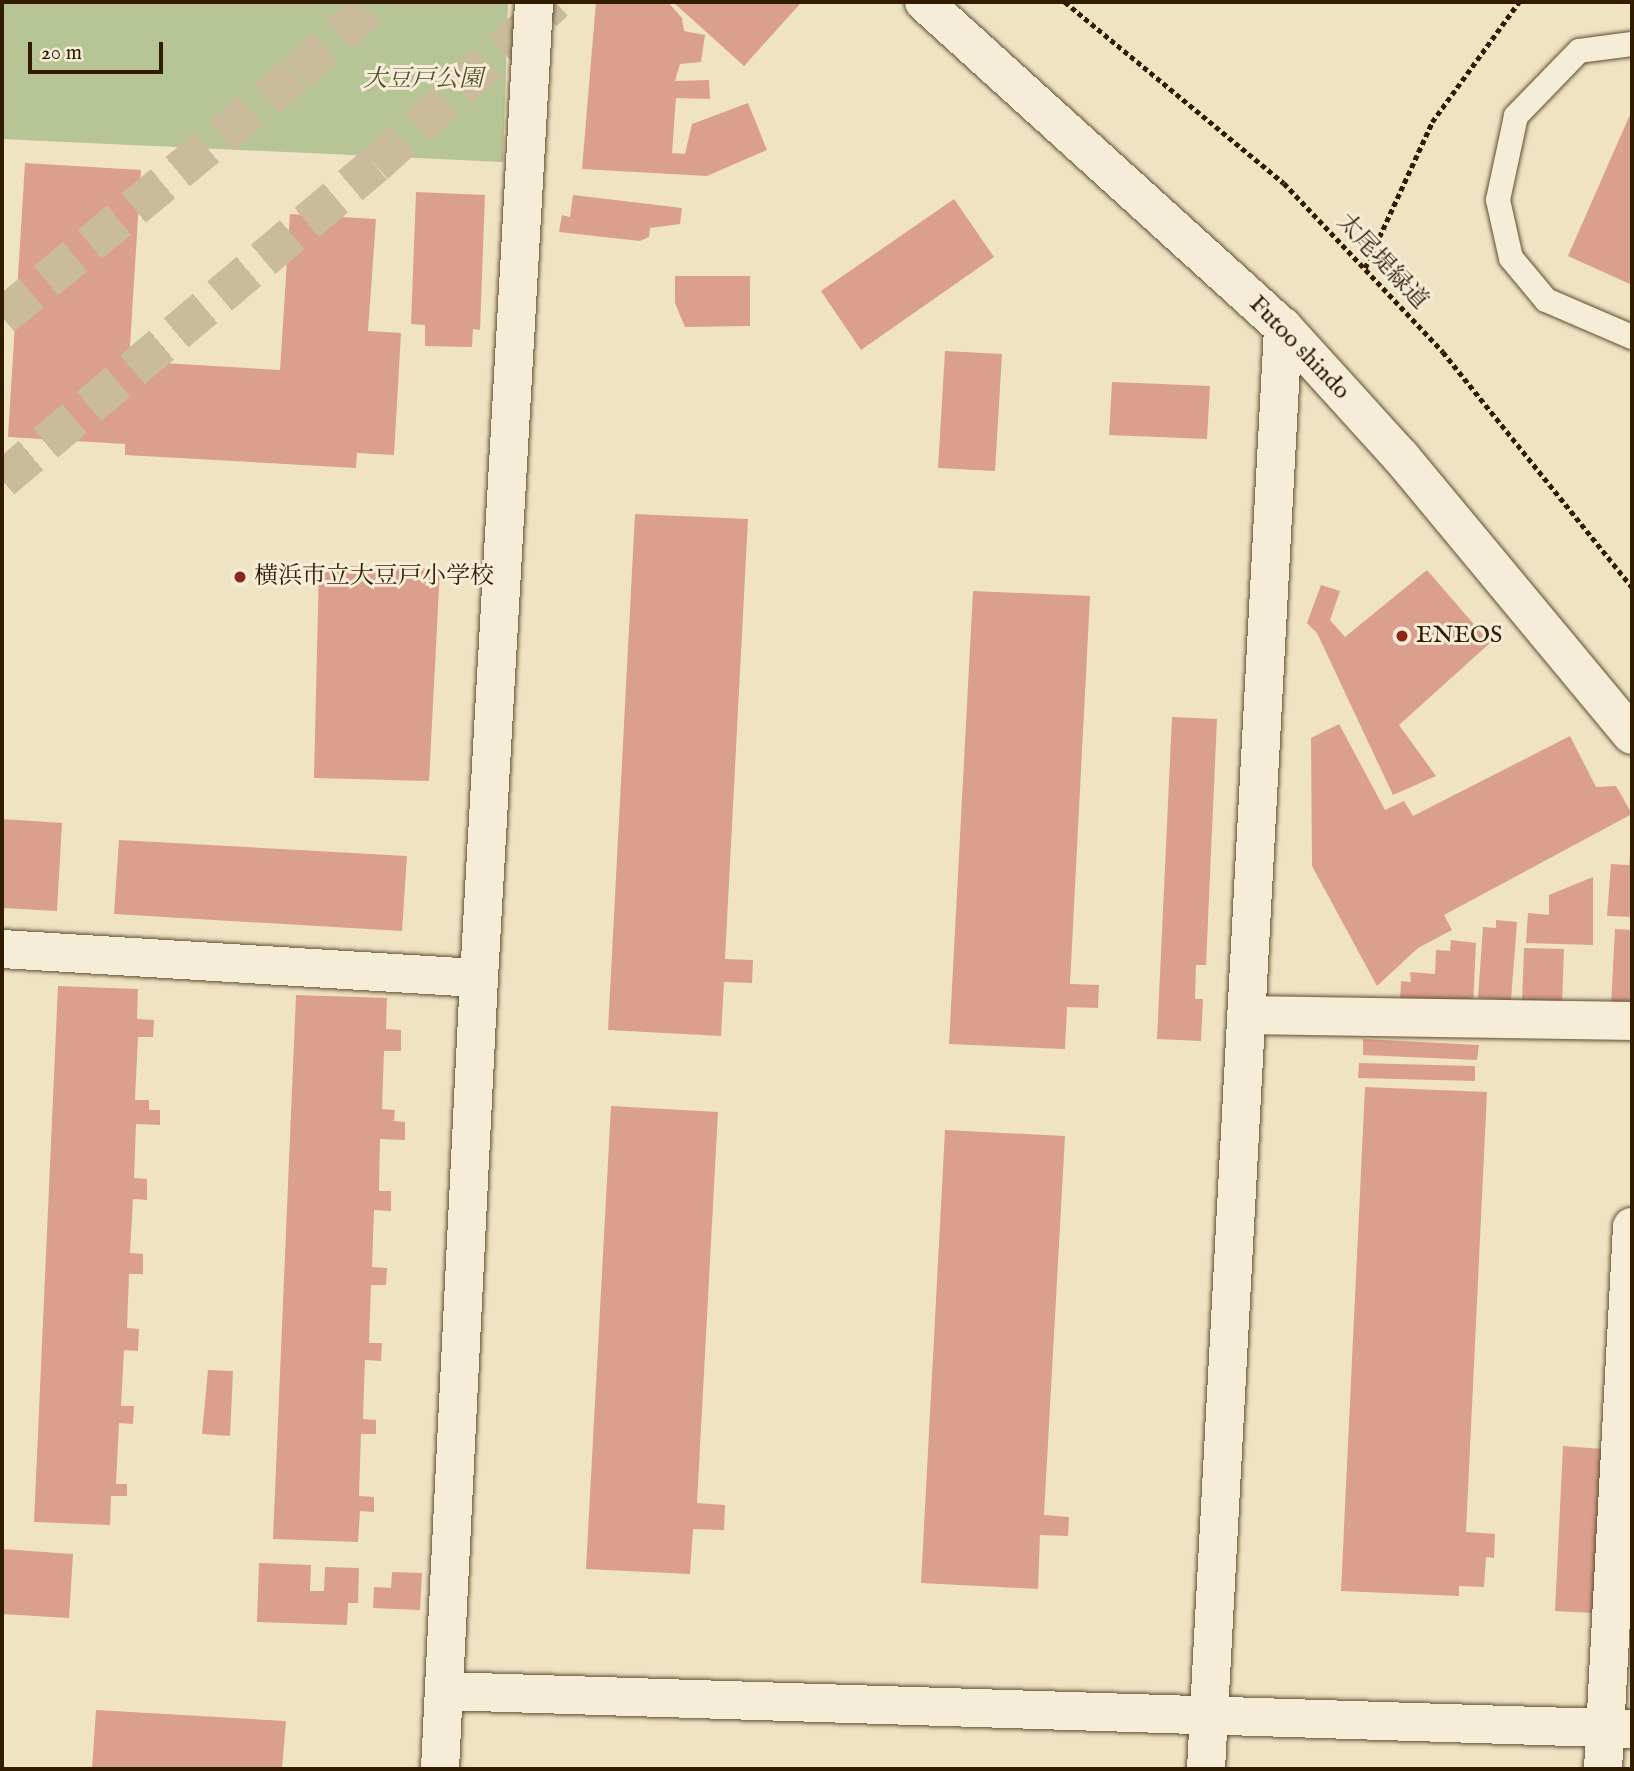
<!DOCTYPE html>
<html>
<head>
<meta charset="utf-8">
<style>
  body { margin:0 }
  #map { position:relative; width:1634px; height:1771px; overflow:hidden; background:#f0e3c3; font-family:"IM FELL English","Noto Serif JP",serif }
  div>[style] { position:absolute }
  .green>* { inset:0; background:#b7c495 }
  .building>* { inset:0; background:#db9f8d }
  .highway-tunnel>* { height:38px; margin-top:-19px; transform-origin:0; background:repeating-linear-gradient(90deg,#cabb9c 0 38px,transparent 0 57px) }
  .path>* { height:4.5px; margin-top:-2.25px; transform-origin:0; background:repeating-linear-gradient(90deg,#311c00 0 5px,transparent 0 8.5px) }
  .roads { filter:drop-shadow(0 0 2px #614e31) drop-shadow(0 0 2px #614e31) }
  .lane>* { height:24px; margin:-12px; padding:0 12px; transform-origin:12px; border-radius:12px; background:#f5edd8 }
  .street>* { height:38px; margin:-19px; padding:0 19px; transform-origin:19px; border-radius:19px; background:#f5edd8 }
  .secondary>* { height:38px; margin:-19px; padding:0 19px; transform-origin:19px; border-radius:19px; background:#f5edd8 }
  .dots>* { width:19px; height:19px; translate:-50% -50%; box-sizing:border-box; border:4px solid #f5edd8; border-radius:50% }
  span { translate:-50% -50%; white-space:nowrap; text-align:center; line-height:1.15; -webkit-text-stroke:6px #f5edd8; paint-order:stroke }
  .park-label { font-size:24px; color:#594e2d; font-style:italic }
  .street-label { font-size:24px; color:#311c00 }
  .poi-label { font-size:24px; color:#311c00 }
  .left { translate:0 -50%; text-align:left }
  .frame { position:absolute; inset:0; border:4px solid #311c00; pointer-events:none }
  .scale { position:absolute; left:28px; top:42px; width:135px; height:32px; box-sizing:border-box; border:4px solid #311c00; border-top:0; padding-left:9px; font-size:21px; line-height:24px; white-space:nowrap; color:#311c00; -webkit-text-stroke:5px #f5edd8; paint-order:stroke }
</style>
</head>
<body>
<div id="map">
  <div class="green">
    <i style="clip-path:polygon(2px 2px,508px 2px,503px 162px,2px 139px)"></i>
  </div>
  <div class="building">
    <i style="clip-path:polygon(596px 2px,668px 2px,682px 18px,684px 31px,705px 35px,701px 62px,680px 64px,675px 81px,709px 80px,710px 99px,676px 98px,672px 153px,685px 154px,692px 124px,748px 103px,767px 150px,707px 176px,582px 169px)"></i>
    <i style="clip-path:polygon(673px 2px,797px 2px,800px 4px,744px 66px)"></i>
    <i style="clip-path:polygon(1632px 110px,1632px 285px,1568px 256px)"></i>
    <i style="clip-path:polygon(25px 163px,141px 170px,129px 361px,280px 370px,290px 214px,376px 219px,368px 331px,401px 333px,394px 455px,357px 453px,356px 468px,125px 455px,125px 444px,8px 437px)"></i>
    <i style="clip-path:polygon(416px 192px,485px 195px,480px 330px,473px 329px,472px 347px,425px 346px,425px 325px,411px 324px)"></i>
    <i style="clip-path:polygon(573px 195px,682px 208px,680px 224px,650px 228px,649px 237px,640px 241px,559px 232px,562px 215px,570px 217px)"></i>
    <i style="clip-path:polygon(954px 199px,994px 257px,861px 350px,821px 291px)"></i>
    <i style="clip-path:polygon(675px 276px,750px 276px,750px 326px,685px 327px,675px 303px)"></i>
    <i style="clip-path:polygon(945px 351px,1002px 354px,995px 471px,938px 468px)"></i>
    <i style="clip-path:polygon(1112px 382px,1210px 386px,1207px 439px,1109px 435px)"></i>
    <i style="clip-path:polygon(635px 514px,748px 519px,725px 959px,753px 960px,752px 983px,724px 982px,721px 1036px,608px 1030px)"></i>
    <i style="clip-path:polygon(319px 565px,440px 569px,429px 781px,314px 778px)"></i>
    <i style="clip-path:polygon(1427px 570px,1490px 643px,1399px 725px,1436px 776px,1393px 795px,1317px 633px,1307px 623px,1321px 585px,1340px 591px,1330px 620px,1345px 637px)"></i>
    <i style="clip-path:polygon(973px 591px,1090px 596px,1070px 984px,1099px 985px,1098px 1008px,1067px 1007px,1065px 1049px,949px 1044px)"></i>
    <i style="clip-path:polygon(1172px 717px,1217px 719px,1206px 965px,1196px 965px,1195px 999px,1203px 999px,1201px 1041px,1157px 1039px)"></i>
    <i style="clip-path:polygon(1339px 724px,1385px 810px,1404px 801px,1413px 816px,1570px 736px,1596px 787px,1616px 786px,1632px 814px,1444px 915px,1452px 930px,1418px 948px,1377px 986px,1312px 866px,1311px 738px)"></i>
    <i style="clip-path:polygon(2px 819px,62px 823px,57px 911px,2px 908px)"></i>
    <i style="clip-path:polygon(119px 840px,407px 856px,402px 931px,114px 914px)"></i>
    <i style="clip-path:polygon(1630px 855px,1632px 917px,1607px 916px,1611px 864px,1629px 865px)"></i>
    <i style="clip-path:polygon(1593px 877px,1593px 945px,1526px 943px,1528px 913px,1549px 915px,1549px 895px)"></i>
    <i style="clip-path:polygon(1496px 920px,1517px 922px,1511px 1000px,1478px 998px,1483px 927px,1496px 928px)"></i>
    <i style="clip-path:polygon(1615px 929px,1632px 930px,1632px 1007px,1611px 1006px)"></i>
    <i style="clip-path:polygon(1451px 940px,1476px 943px,1473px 1005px,1400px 1001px,1401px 981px,1411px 982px,1410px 972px,1435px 974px,1436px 950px,1450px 951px)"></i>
    <i style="clip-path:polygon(1524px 948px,1564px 949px,1562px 1005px,1522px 1003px)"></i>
    <i style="clip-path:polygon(58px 986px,138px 989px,137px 1019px,154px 1020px,153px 1037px,138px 1037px,135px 1100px,149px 1100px,149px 1110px,160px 1110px,160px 1125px,136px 1124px,134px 1178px,147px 1179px,147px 1200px,133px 1199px,130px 1253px,143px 1254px,143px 1274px,129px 1274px,127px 1328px,139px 1329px,138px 1351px,124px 1350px,121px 1406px,134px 1406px,133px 1424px,119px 1423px,116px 1484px,127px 1484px,127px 1496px,111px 1496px,110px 1525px,34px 1522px)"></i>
    <i style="clip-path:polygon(296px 995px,387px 998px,386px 1029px,401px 1030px,401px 1051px,384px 1051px,382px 1109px,395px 1110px,394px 1121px,405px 1122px,405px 1140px,380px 1139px,379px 1191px,391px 1191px,391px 1211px,374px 1210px,372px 1267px,387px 1268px,386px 1285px,371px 1285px,369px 1343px,382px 1343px,381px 1361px,365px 1360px,363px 1419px,376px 1420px,376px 1434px,361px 1434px,359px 1496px,374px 1497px,374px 1512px,360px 1511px,358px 1542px,273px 1539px)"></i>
    <i style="clip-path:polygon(1363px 1039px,1479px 1045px,1477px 1060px,1363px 1055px)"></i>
    <i style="clip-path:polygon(1359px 1063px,1475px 1066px,1475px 1081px,1358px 1078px)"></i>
    <i style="clip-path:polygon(1365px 1087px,1487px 1092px,1466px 1532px,1495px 1534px,1494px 1558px,1486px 1557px,1484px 1587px,1459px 1586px,1459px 1596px,1341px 1591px)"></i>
    <i style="clip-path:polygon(611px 1106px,718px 1112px,697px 1503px,725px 1505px,724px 1530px,693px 1529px,690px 1574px,586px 1569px)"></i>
    <i style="clip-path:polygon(945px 1130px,1065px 1136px,1044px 1515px,1069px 1517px,1068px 1536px,1040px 1535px,1038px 1589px,921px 1583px)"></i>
    <i style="clip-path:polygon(208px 1370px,233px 1371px,230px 1436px,202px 1434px)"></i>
    <i style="clip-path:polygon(1563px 1446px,1602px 1449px,1593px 1613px,1555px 1611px)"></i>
    <i style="clip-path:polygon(2px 1549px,73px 1554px,69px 1618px,2px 1614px)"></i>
    <i style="clip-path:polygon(259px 1563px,311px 1565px,310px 1591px,324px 1591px,325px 1567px,359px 1568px,358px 1603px,348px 1603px,347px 1625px,257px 1622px)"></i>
    <i style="clip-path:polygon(392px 1572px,422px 1573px,420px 1610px,373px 1608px,374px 1587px,391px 1588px)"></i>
    <i style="clip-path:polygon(96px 1710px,286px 1721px,282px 1769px,92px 1769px)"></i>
  </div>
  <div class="highway-tunnel">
    <i style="left:2px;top:317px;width:383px;rotate:-39.6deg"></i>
    <i style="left:297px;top:73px;width:105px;rotate:-42.3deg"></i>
    <i style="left:2px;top:480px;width:488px;rotate:-40.2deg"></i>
    <i style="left:375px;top:165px;width:243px;rotate:-42.2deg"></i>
  </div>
  <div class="path">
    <i style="left:1065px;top:2px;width:284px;rotate:39.6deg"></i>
    <i style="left:1284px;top:183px;width:232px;rotate:46.7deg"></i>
    <i style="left:1443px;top:352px;width:302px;rotate:51.2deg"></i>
    <i style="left:1365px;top:268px;width:161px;rotate:-65.3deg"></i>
    <i style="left:1432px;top:122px;width:148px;rotate:-54.1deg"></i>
  </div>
  <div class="roads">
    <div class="lane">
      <i style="left:1632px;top:44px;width:53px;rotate:172.5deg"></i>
      <i style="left:1579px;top:51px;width:91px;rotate:134.1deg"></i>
      <i style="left:1516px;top:116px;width:86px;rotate:102.1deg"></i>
      <i style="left:1498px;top:200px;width:59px;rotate:77.4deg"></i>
      <i style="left:1511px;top:258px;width:55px;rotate:50.2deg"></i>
      <i style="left:1546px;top:300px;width:94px;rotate:23.3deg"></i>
    </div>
    <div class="street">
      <i style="left:2px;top:949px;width:478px;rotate:3.5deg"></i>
      <i style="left:1246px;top:1015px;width:386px;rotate:0.9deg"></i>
      <i style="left:444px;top:1691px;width:1189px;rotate:1.83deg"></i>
      <i style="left:1206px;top:1769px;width:1444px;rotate:-86.94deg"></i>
      <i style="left:1603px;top:1769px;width:543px;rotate:-86.94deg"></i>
    </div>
    <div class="secondary">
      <i style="left:924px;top:2px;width:484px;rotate:42.2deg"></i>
      <i style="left:1283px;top:327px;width:176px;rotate:47.8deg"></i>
      <i style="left:1401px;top:457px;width:361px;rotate:50.3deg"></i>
      <i style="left:440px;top:1769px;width:792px;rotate:-87.18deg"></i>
      <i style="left:479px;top:978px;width:978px;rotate:-86.77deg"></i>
    </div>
  </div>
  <div class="dots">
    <i style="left:240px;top:577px;background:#8f2418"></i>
    <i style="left:1402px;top:636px;background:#8f2418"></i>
  </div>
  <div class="park-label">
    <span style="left:423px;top:80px">大豆戸公園</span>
  </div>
  <div class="street-label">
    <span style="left:1382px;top:262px;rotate:47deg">太尾堤緑道</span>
    <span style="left:1299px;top:348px;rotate:46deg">Futoo shindo</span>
  </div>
  <div class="poi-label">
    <span class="left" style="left:254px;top:577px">横浜市立大豆戸小学校</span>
    <span class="left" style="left:1416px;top:636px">ENEOS</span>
  </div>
  <div class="frame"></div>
  <div class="scale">20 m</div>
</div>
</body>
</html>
